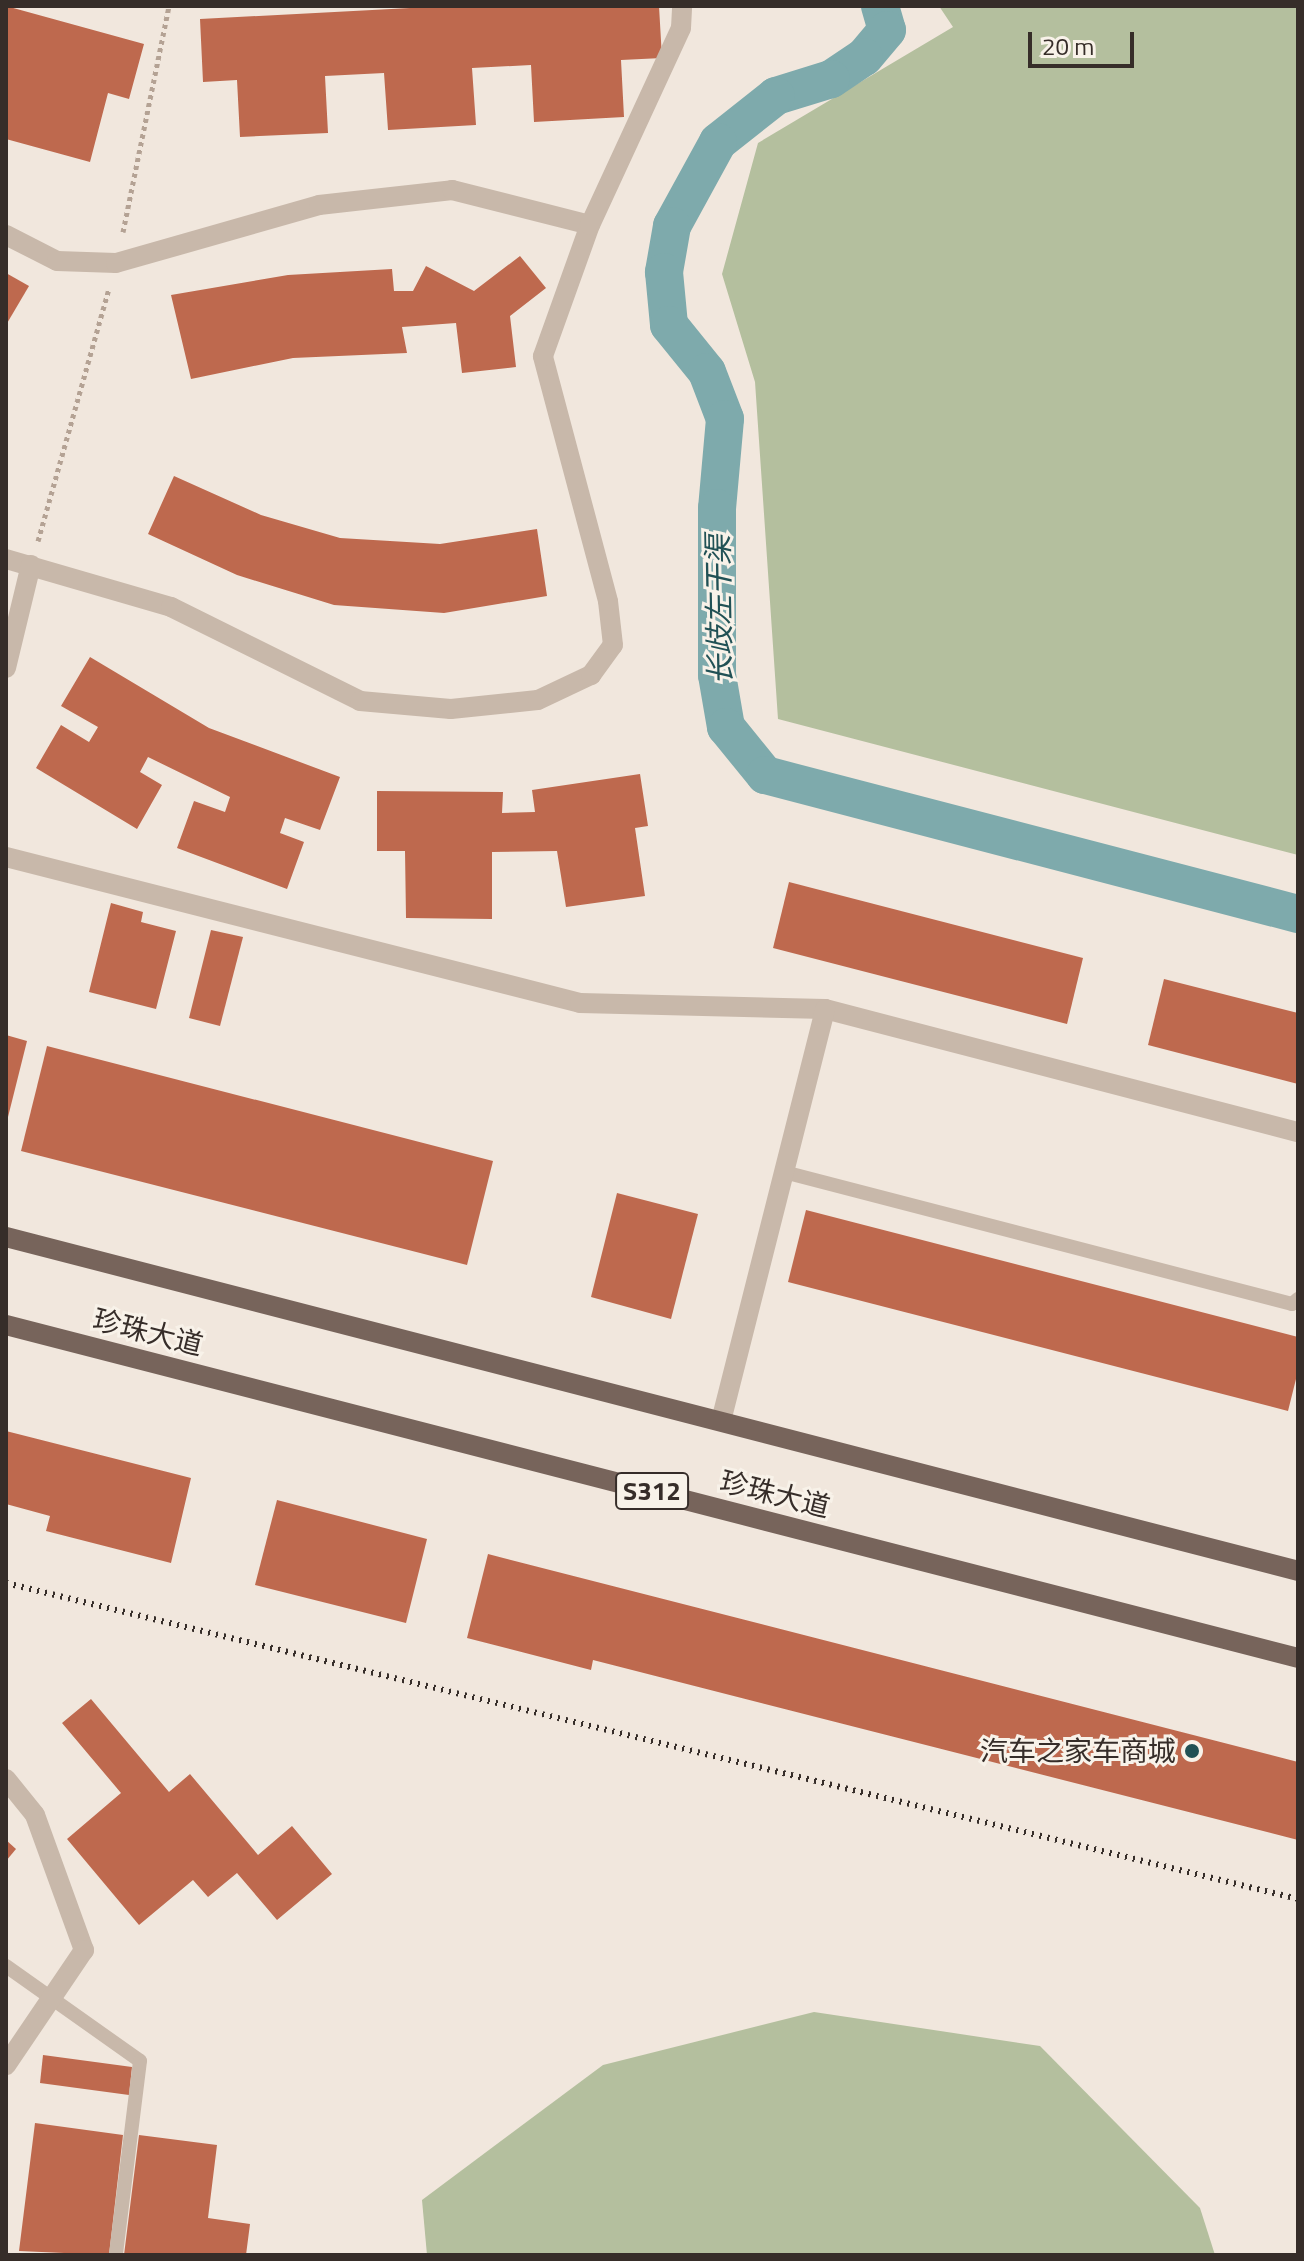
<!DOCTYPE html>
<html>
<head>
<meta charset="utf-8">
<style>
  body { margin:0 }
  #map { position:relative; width:1304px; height:2261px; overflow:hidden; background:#f1e7dd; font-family:"Titillium Web","Noto Sans SC",sans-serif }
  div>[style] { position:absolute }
  .green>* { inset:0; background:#b4bf9e }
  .canal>* { height:38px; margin:-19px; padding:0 19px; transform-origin:19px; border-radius:19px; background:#7eaaac }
  .building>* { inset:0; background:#be694e }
  .path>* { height:5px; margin-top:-2.5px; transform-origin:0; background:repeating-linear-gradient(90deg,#b4a294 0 4px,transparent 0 8px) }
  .lane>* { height:14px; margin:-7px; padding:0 7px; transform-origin:7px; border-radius:7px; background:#c8b8aa }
  .street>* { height:20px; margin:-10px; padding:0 10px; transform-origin:10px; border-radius:10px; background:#c8b8aa }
  .primary>* { height:20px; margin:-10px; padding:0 10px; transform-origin:10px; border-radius:10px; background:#77645b }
  .rail>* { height:6px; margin-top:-3px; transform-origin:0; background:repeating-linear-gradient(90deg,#362d29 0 2px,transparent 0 8px) }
  .dots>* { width:22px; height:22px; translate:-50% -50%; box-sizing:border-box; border:4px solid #f8f2e9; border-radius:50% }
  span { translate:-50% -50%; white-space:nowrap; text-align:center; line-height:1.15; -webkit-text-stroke:6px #f8f2e9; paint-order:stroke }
  .shield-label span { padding:2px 6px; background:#f8f2e9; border:2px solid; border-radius:6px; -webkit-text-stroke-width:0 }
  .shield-label { font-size:26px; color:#362d29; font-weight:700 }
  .street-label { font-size:28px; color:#362d29 }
  .poi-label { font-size:28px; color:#362d29 }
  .right { translate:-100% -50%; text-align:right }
  .water-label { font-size:30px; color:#215155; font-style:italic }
  .frame { position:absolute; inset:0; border:8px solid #362d29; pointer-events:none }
  .scale { position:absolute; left:1028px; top:32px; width:106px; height:36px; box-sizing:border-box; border:4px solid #362d29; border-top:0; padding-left:10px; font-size:24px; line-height:28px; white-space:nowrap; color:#362d29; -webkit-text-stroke:6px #f8f2e9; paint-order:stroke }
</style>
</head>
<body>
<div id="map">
  <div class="green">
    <i style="clip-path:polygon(939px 6px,1298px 6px,1298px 855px,778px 719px,755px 382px,722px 274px,758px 143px,953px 27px)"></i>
    <i style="clip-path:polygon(814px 2012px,1040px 2046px,1200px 2208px,1215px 2255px,427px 2255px,422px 2200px,603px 2065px)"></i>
  </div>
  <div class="canal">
    <i style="left:880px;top:6px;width:25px;rotate:74deg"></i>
    <i style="left:887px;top:30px;width:35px;rotate:130deg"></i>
    <i style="left:864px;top:57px;width:40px;rotate:146deg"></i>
    <i style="left:831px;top:79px;width:58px;rotate:162.8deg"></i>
    <i style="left:776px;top:96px;width:74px;rotate:141.6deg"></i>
    <i style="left:718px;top:142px;width:96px;rotate:118.7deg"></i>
    <i style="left:672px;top:226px;width:47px;rotate:99.9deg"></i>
    <i style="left:664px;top:272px;width:53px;rotate:84.6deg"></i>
    <i style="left:669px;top:325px;width:60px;rotate:51deg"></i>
    <i style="left:707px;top:372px;width:50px;rotate:69deg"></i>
    <i style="left:725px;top:419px;width:89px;rotate:95.1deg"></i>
    <i style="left:717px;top:508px;width:167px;rotate:90deg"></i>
    <i style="left:717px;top:675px;width:53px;rotate:80.2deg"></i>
    <i style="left:726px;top:727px;width:62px;rotate:50.9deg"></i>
    <i style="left:765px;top:775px;width:551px;rotate:14.62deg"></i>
  </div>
  <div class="building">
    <i style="clip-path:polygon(6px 6px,144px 44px,129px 99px,108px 93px,90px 162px,6px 139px)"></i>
    <i style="clip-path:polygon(448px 6px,659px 6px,662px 58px,621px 60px,624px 117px,534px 122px,531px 65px,472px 68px,476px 125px,388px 130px,384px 73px,325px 76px,328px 133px,240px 137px,237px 80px,203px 82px,200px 19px)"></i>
    <i style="clip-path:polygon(520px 256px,546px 288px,510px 316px,516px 367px,462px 373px,456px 323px,402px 327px,407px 353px,293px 358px,191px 379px,171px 295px,288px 275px,392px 269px,394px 291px,413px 291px,426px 266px,474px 291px)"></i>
    <i style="clip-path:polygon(6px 273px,29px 286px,6px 325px)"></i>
    <i style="clip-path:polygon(174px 476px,261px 515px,340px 538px,440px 544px,537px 529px,547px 596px,444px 613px,334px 605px,237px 575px,148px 534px)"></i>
    <i style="clip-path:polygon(90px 657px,209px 728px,340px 777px,320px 830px,285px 818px,280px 833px,304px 842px,287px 889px,177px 848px,194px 801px,225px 812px,230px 797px,148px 757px,140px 772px,162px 785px,137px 829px,36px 768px,61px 725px,89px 742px,98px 727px,61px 706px)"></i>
    <i style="clip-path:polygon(640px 774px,648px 826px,635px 828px,645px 896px,566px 907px,557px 851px,492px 852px,492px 919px,406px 918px,405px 851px,377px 851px,377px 791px,503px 792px,502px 813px,535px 812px,532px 790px)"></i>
    <i style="clip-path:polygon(789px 882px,1083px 958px,1067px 1024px,773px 948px)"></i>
    <i style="clip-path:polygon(111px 903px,143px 912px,141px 922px,176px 931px,156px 1009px,89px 992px)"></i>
    <i style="clip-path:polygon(211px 930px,243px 937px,220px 1026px,189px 1018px)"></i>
    <i style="clip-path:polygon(1164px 979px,1298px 1013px,1298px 1084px,1148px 1045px)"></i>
    <i style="clip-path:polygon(6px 1035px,27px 1041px,7px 1121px,6px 1120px)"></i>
    <i style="clip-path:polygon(47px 1046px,493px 1161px,467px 1265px,21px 1151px)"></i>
    <i style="clip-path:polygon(617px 1193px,698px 1214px,671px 1319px,591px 1297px)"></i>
    <i style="clip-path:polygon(806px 1210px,1298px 1337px,1298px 1371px,1288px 1411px,788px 1282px)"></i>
    <i style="clip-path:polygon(6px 1431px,191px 1478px,171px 1563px,46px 1531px,50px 1516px,6px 1504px)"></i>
    <i style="clip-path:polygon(277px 1500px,427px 1539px,406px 1623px,255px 1585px)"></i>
    <i style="clip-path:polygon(488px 1554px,1298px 1762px,1298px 1840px,593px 1660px,591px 1670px,467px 1638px)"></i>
    <i style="clip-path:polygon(91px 1699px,169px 1792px,190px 1774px,258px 1855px,292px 1826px,332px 1874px,277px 1920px,237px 1873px,208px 1897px,193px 1880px,139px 1925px,67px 1839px,121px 1793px,62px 1723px)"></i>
    <i style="clip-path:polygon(6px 1840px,16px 1849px,6px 1861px)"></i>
    <i style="clip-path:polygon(43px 2055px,132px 2067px,129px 2095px,40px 2083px)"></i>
    <i style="clip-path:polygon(35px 2123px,123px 2135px,109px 2255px,19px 2251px)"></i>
    <i style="clip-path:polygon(139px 2135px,217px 2145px,208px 2218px,250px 2224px,246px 2255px,124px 2255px)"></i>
  </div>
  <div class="path">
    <i style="left:123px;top:232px;width:231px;rotate:-78.5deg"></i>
    <i style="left:38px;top:541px;width:262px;rotate:-74.3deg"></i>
  </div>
  <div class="lane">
    <i style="left:784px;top:1172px;width:525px;rotate:14.57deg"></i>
    <i style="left:1292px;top:1304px;width:8px;rotate:-40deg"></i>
    <i style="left:6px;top:1966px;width:164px;rotate:35.3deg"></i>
    <i style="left:140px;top:2061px;width:195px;rotate:97.1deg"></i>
  </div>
  <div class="street">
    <i style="left:6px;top:235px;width:57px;rotate:27deg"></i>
    <i style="left:57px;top:261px;width:59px;rotate:1.9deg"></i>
    <i style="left:116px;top:263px;width:211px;rotate:-15.9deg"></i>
    <i style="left:319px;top:205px;width:134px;rotate:-6.4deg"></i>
    <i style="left:452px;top:190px;width:142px;rotate:14.2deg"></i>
    <i style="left:6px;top:559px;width:172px;rotate:16.2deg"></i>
    <i style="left:171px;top:607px;width:211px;rotate:26.4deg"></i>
    <i style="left:360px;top:701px;width:91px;rotate:5deg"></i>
    <i style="left:451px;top:709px;width:87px;rotate:-5.9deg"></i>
    <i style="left:538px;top:700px;width:59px;rotate:-25.3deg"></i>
    <i style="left:591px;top:675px;width:37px;rotate:-54deg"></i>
    <i style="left:613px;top:645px;width:44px;rotate:-96.5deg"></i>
    <i style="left:608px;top:601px;width:253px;rotate:-104.9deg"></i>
    <i style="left:543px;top:356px;width:139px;rotate:-70.3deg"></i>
    <i style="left:590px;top:225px;width:217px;rotate:-65.2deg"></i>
    <i style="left:681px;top:28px;width:22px;rotate:-87deg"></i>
    <i style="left:6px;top:668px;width:106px;rotate:-76.4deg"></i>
    <i style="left:6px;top:857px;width:592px;rotate:14.27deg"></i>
    <i style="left:580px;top:1003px;width:245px;rotate:1.4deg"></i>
    <i style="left:825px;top:1009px;width:489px;rotate:14.6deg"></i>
    <i style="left:721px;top:1421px;width:425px;rotate:-75.8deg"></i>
    <i style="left:6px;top:1779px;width:46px;rotate:51.1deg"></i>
    <i style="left:35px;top:1815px;width:144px;rotate:70.1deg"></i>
    <i style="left:84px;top:1950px;width:139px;rotate:124.1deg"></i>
  </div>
  <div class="primary">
    <i style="left:6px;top:1237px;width:1334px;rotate:14.49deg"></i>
    <i style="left:6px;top:1325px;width:1334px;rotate:14.45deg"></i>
  </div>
  <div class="rail">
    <i style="left:6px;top:1583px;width:1330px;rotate:13.74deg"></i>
  </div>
  <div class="dots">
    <i style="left:1192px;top:1751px;background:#215155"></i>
  </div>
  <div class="shield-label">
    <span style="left:652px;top:1491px">S312</span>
  </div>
  <div class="street-label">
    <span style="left:148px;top:1332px;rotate:14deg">珍珠大道</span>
    <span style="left:775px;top:1494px;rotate:14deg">珍珠大道</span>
  </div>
  <div class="poi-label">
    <span class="right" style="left:1176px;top:1751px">汽车之家车商城</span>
  </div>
  <div class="water-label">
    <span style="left:719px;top:610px;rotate:-91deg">长歧左干渠</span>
  </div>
  <div class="frame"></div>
  <div class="scale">20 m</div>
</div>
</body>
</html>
